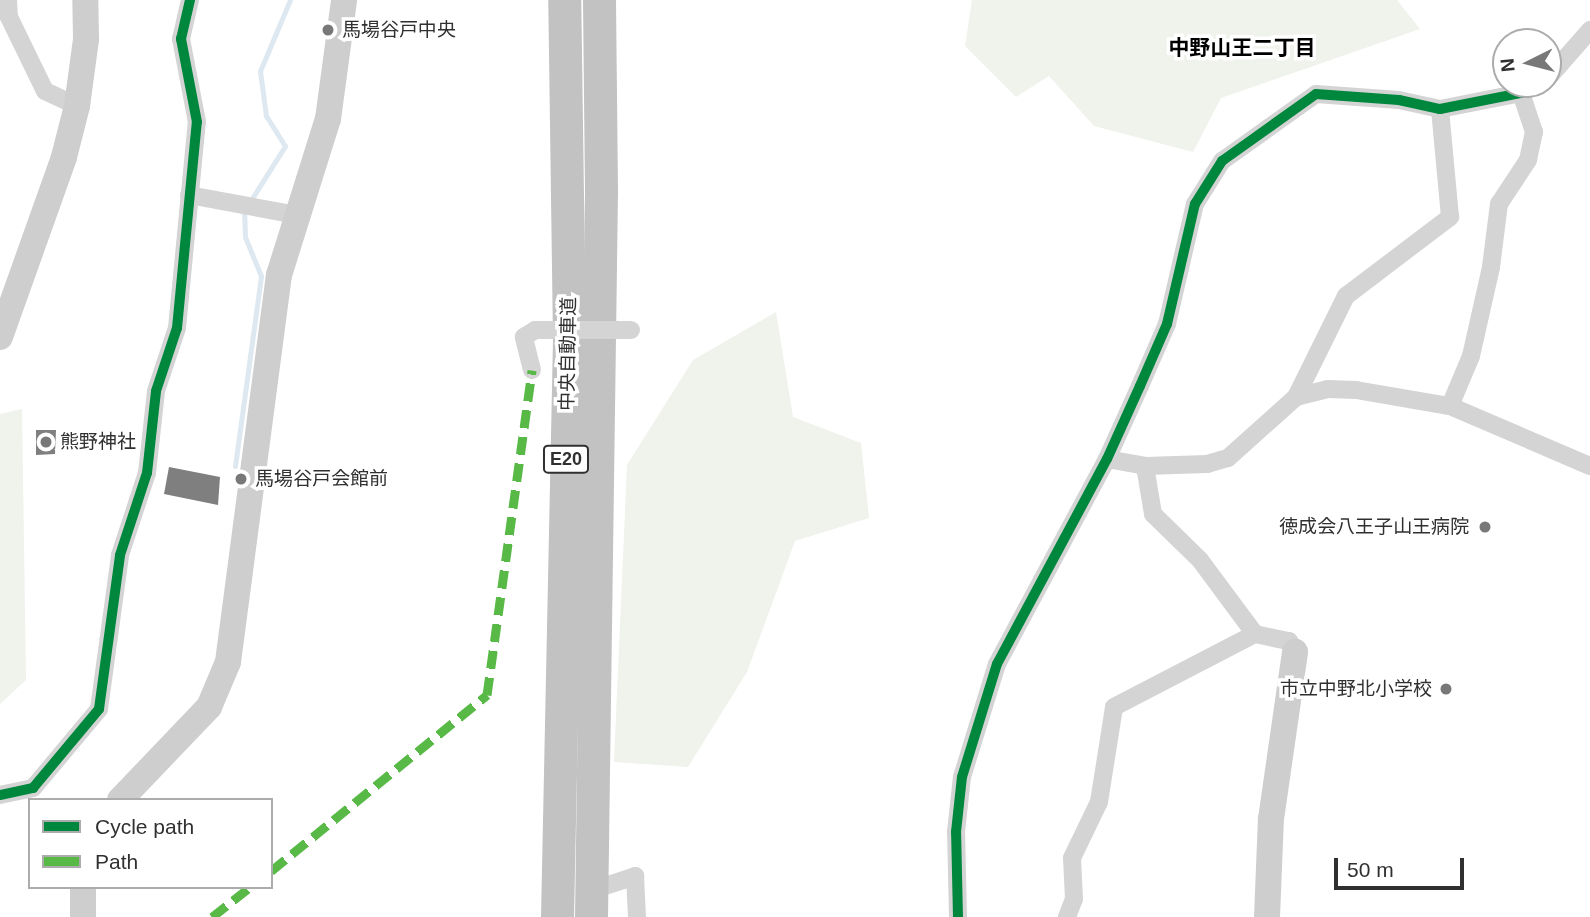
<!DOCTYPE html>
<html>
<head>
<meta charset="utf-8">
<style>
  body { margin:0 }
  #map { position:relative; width:1590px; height:917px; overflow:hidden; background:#fff; font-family:Arial,"Noto Sans JP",sans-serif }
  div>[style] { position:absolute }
  .green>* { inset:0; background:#f0f2ec }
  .stream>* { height:5px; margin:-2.5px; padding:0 2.5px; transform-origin:2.5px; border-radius:2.5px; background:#dde8f0 }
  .building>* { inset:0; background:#7f7f7f }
  .street>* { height:18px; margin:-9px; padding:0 9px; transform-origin:9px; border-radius:9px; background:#d4d4d4 }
  .secondary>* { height:26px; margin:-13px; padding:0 13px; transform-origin:13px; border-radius:13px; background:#cecece }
  .highway>* { height:33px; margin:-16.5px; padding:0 16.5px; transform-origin:16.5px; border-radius:16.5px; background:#c2c2c2 }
  .street-bridge>* { height:18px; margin:-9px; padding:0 9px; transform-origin:9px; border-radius:9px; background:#d4d4d4 }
  .quiet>* { height:9px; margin-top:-4.5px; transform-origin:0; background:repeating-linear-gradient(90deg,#58b947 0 18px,transparent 0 27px) }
  .cycleway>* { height:10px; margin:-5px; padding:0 5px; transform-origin:5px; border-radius:5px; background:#00873e }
  .dots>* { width:19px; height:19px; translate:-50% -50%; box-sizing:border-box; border:4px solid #fff; border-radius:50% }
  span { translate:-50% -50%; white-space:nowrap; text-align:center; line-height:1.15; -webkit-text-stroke:7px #fff; paint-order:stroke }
  .shield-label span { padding:2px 5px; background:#fff; border:2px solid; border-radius:5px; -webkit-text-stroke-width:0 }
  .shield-label { font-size:18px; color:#303030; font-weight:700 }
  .poi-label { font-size:19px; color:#303030 }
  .left { translate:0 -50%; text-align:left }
  .right { translate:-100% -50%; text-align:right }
  .street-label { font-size:19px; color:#303030 }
  .neighbourhood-label { font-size:21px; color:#000; font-weight:700 }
  .legend { position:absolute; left:28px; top:798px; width:245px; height:91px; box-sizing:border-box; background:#fff; border:2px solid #acacac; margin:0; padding:9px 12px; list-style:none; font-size:21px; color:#303030 }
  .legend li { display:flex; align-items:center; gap:14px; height:35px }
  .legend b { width:35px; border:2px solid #acacac }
  .north { position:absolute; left:1492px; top:28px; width:70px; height:70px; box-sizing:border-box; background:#fff; border:2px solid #acacac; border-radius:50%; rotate:264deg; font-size:19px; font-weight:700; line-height:28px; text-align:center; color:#303030 }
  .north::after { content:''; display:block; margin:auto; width:24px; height:32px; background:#787878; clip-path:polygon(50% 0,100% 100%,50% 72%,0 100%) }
  .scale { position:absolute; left:1334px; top:858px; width:130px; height:32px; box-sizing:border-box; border:4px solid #303030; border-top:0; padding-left:9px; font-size:21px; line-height:24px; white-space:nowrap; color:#303030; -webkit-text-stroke:5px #fff; paint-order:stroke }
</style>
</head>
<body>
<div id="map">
  <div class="green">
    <i style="clip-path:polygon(972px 0,1397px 0,1420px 29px,1221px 98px,1193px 152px,1094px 126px,1049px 76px,1016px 97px,965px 46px)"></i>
    <i style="clip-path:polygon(776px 312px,793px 417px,861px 443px,869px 518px,795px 541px,747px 672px,688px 767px,614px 762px,627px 465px,693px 360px)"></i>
    <i style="clip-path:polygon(22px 409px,26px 680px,0 704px,0 414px)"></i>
  </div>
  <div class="stream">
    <i style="left:251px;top:200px;width:64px;rotate:-57.8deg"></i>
    <i style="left:285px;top:146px;width:36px;rotate:-122deg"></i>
    <i style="left:266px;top:116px;width:45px;rotate:-97.6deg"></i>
    <i style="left:260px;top:71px;width:77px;rotate:-67.1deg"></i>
    <i style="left:235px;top:466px;width:192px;rotate:-82.2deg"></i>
    <i style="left:261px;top:276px;width:42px;rotate:-112.3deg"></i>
    <i style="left:245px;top:237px;width:24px;rotate:-92deg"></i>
  </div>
  <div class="building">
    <i style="clip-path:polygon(36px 430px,56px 430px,55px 454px,36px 455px)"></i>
    <i style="clip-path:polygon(169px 467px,220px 477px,218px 505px,164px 494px)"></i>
  </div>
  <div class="street">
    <i style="left:8px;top:0;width:17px;rotate:87deg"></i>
    <i style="left:9px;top:17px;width:82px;rotate:64.1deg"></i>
    <i style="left:45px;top:91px;width:35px;rotate:25deg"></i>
    <i style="left:1548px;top:78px;width:64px;rotate:-48.8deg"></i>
    <i style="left:189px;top:195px;width:110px;rotate:10.5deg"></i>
    <i style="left:532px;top:370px;width:34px;rotate:-104deg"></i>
    <i style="left:524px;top:337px;width:13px;rotate:-32deg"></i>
    <i style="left:1296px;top:397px;width:113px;rotate:-63.7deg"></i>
    <i style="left:1346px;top:296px;width:131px;rotate:-37.2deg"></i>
    <i style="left:1450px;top:217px;width:108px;rotate:-95.3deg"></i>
    <i style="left:1450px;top:406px;width:54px;rotate:-67.2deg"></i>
    <i style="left:1471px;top:356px;width:91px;rotate:-77.3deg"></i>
    <i style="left:1491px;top:267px;width:64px;rotate:-82.8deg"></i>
    <i style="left:1499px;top:204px;width:53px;rotate:-56.6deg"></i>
    <i style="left:1528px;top:160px;width:29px;rotate:-78deg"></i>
    <i style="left:1534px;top:132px;width:41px;rotate:-108.4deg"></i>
    <i style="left:1107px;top:459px;width:39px;rotate:10deg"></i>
    <i style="left:1145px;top:466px;width:62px;rotate:-1.8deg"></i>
    <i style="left:1207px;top:464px;width:22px;rotate:-16deg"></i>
    <i style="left:1228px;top:458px;width:91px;rotate:-41.9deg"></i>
    <i style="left:1296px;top:397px;width:33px;rotate:-14deg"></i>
    <i style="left:1328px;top:389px;width:28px;rotate:2deg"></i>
    <i style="left:1356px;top:390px;width:95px;rotate:9.7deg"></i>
    <i style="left:1450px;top:406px;width:152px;rotate:23.2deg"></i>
    <i style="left:1145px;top:466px;width:49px;rotate:80.5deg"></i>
    <i style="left:1153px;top:514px;width:66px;rotate:44.4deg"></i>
    <i style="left:1200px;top:560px;width:92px;rotate:53.4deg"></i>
    <i style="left:0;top:795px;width:34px;rotate:-12deg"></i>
    <i style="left:33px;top:788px;width:103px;rotate:-50.1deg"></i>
    <i style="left:99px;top:709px;width:155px;rotate:-82.2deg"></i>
    <i style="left:120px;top:555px;width:86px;rotate:-71.8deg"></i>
    <i style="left:147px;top:473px;width:82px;rotate:-83.7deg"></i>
    <i style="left:156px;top:391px;width:66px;rotate:-71.6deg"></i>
    <i style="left:177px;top:328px;width:207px;rotate:-84.5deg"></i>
    <i style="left:197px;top:122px;width:85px;rotate:-100.9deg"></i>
    <i style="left:181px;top:39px;width:40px;rotate:-77deg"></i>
    <i style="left:605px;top:886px;width:32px;rotate:-18deg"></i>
    <i style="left:635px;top:876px;width:41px;rotate:87.2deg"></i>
    <i style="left:958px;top:917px;width:85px;rotate:-91.3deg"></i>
    <i style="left:956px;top:832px;width:55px;rotate:-83.8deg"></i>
    <i style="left:962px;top:777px;width:118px;rotate:-72.8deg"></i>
    <i style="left:997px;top:664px;width:233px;rotate:-61.8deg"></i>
    <i style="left:1107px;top:459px;width:80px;rotate:-65.7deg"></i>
    <i style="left:1140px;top:386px;width:68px;rotate:-66.5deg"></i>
    <i style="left:1167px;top:324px;width:123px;rotate:-76.9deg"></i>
    <i style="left:1195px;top:204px;width:51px;rotate:-57.9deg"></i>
    <i style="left:1222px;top:161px;width:115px;rotate:-35.5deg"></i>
    <i style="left:1316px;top:94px;width:83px;rotate:4.1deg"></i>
    <i style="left:1399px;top:100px;width:42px;rotate:12.4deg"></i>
    <i style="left:1440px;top:109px;width:83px;rotate:-11.2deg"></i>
    <i style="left:1521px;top:93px;width:19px;rotate:-28deg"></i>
    <i style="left:1067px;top:917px;width:19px;rotate:-69deg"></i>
    <i style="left:1074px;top:899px;width:41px;rotate:-92.8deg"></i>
    <i style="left:1072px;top:858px;width:62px;rotate:-64.3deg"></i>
    <i style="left:1099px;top:802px;width:96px;rotate:-81deg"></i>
    <i style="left:1114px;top:707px;width:159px;rotate:-27.4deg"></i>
    <i style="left:1255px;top:634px;width:35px;rotate:12deg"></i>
    <i style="left:1289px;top:641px;width:13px;rotate:61deg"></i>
  </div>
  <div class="secondary">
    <i style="left:0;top:337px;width:191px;rotate:-70.4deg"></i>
    <i style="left:64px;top:157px;width:53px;rotate:-75.7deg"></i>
    <i style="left:77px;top:106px;width:68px;rotate:-82.3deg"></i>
    <i style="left:86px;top:39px;width:39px;rotate:-91deg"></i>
    <i style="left:120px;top:800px;width:129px;rotate:-46.3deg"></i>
    <i style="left:209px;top:707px;width:49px;rotate:-67.1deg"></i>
    <i style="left:228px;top:662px;width:390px;rotate:-82.5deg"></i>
    <i style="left:279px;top:275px;width:164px;rotate:-72.6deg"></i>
    <i style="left:328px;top:119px;width:120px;rotate:-82.3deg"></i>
    <i style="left:83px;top:917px;width:30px;rotate:-90deg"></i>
    <i style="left:1267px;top:917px;width:98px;rotate:-87.7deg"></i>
    <i style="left:1271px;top:819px;width:169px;rotate:-81.8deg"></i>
  </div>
  <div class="highway">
    <i style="left:557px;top:917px;width:578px;rotate:-88.81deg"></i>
    <i style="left:569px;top:339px;width:339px;rotate:-90.8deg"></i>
    <i style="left:591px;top:917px;width:726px;rotate:-89.21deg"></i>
    <i style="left:601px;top:191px;width:191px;rotate:-90.6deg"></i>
  </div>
  <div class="street-bridge">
    <i style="left:535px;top:330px;width:96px"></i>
  </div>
  <div class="quiet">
    <i style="left:271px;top:871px;width:279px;rotate:-39.2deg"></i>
    <i style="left:487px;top:695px;width:328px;rotate:-82.1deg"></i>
    <i style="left:212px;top:917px;width:48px;rotate:-38.3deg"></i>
  </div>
  <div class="cycleway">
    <i style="left:0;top:795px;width:34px;rotate:-12deg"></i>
    <i style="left:33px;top:788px;width:103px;rotate:-50.1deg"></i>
    <i style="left:99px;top:709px;width:155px;rotate:-82.2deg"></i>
    <i style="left:120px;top:555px;width:86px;rotate:-71.8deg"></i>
    <i style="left:147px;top:473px;width:82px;rotate:-83.7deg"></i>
    <i style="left:156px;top:391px;width:66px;rotate:-71.6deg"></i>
    <i style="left:177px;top:328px;width:207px;rotate:-84.5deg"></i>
    <i style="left:197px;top:122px;width:85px;rotate:-100.9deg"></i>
    <i style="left:181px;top:39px;width:40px;rotate:-77deg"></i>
    <i style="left:958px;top:917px;width:85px;rotate:-91.3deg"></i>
    <i style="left:956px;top:832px;width:55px;rotate:-83.8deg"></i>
    <i style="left:962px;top:777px;width:118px;rotate:-72.8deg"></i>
    <i style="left:997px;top:664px;width:233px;rotate:-61.8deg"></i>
    <i style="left:1107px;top:459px;width:80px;rotate:-65.7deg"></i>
    <i style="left:1140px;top:386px;width:68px;rotate:-66.5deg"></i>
    <i style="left:1167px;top:324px;width:123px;rotate:-76.9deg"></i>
    <i style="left:1195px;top:204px;width:51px;rotate:-57.9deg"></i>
    <i style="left:1222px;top:161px;width:115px;rotate:-35.5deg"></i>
    <i style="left:1316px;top:94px;width:83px;rotate:4.1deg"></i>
    <i style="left:1399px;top:100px;width:42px;rotate:12.4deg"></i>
    <i style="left:1440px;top:109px;width:83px;rotate:-11.2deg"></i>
    <i style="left:1521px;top:93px;width:19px;rotate:-28deg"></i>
  </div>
  <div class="dots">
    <i style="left:328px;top:30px;background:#787878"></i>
    <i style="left:46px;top:442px;background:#787878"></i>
    <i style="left:241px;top:479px;background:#787878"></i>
    <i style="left:1485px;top:527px;background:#787878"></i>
    <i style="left:1446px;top:689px;background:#787878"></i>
  </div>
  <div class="shield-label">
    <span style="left:566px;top:459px">E20</span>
  </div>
  <div class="poi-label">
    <span class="left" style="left:342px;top:30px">馬場谷戸中央</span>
    <span class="left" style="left:60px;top:442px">熊野神社</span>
    <span class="left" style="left:255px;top:479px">馬場谷戸会館前</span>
    <span class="right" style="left:1469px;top:527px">徳成会八王子山王病院</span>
    <span class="right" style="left:1432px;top:689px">市立中野北小学校</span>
  </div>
  <div class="street-label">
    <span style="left:568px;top:354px;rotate:-89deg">中央自動車道</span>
  </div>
  <div class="neighbourhood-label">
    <span style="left:1242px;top:48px">中野山王二丁目</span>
  </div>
  <ul class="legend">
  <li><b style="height:9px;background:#00873e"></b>Cycle path</li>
  <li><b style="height:9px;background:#58b947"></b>Path</li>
  </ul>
  <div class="north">N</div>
  <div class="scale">50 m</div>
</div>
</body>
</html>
